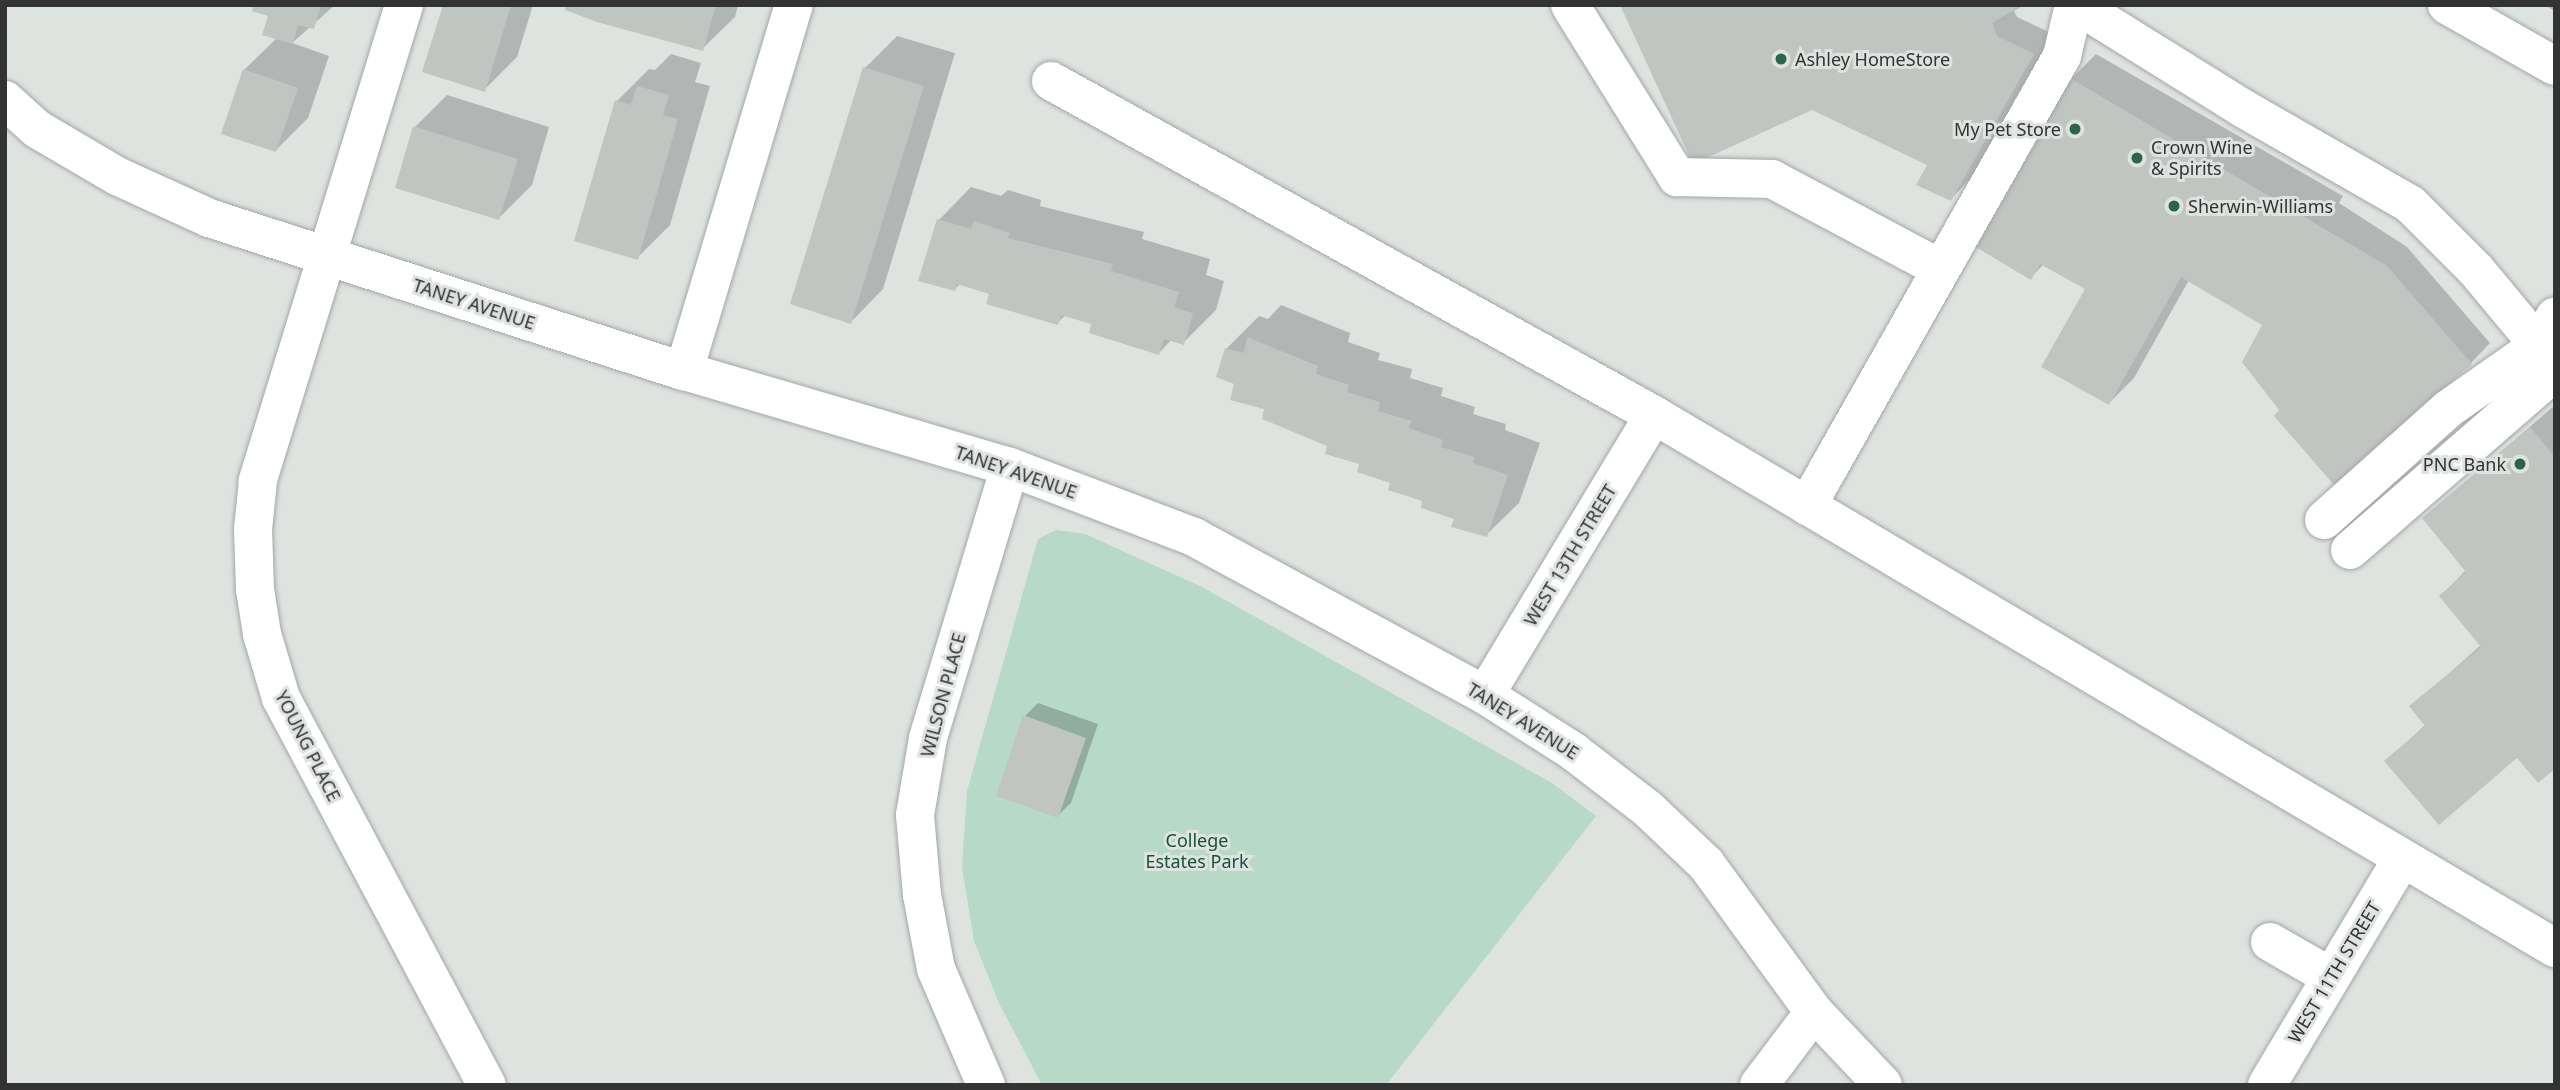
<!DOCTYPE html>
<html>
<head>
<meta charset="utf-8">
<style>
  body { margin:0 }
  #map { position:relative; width:2560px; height:1090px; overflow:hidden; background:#dee3e0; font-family:"Noto Sans",sans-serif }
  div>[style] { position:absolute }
  .green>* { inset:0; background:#b6d9c8 }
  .shadow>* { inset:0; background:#0003 }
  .building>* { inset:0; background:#c0c5c2 }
  .roads { filter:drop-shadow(0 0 2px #a3a8a5) drop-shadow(0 0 2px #a3a8a5) }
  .minor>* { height:38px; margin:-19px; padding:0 19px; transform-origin:19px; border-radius:19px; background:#fff }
  .dots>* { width:19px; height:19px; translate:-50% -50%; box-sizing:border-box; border:4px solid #dee3e0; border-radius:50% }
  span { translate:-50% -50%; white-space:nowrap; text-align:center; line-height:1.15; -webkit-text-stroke:6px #dee3e0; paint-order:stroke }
  .poi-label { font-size:18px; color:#323332 }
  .left { translate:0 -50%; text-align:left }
  .right { translate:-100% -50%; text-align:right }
  .street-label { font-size:18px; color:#323332 }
  .park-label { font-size:18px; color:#13533c }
  .frame { position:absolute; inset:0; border:7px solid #323332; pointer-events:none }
</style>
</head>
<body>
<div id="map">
  <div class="green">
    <i style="clip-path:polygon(1056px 530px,1085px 534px,1202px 587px,1552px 783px,1596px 816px,1386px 1085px,1042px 1085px,999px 1003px,974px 941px,962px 867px,967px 791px,1038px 539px)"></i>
  </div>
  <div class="shadow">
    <i style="clip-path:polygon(255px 5px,335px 5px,292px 43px,329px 56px,308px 118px,276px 150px,244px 70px,277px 38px,270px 14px)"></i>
    <i style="clip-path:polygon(445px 5px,533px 5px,517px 57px,484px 90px)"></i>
    <i style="clip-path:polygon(568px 5px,738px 5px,735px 17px,702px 49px)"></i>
    <i style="clip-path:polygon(1621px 5px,2024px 5px,2014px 11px,2017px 17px,2053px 34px,1970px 179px,1951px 199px,1929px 164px)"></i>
    <i style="clip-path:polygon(2544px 5px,2555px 5px,2555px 11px)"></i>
    <i style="clip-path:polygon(897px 36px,955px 53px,883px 289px,851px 322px,865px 68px)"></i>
    <i style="clip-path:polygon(671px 54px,701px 63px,695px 82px,710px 86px,670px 225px,637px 258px,617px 101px,649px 69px,655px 70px)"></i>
    <i style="clip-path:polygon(2096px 54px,2343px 196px,2339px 203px,2407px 247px,2490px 343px,2471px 363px,2282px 410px,2269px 315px,2189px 280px,2134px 378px,2109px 403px,2088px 289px,2044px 264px,2031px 277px,1976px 245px,2071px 79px)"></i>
    <i style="clip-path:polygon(447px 95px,549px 127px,532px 185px,499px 218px,415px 127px)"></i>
    <i style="clip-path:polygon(971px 187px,1001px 196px,1008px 190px,1041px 200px,1040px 206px,1144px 232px,1142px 239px,1210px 259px,1206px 275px,1224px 281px,1216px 310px,1183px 343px,1172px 339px,1159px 353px,1093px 323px,1066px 315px,1057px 323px,991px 292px,961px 283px,955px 289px,939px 220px)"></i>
    <i style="clip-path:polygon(1281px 305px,1350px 333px,1348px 342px,1380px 353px,1378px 360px,1412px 369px,1410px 378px,1443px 388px,1441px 396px,1475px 407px,1473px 414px,1506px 424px,1505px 430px,1540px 443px,1519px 503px,1486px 535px,1266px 408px,1236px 383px,1226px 349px,1259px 316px,1268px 319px)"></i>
    <i style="clip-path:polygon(2555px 405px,2555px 767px,2528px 750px,2386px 762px,2426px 724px,2411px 707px,2481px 645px,2441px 596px,2466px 570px,2424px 519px)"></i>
    <i style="clip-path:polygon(1038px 703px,1098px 724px,1071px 803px,1057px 816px,1025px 716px)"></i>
  </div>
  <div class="building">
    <i style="clip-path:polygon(253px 5px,321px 5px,314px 29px,298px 25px,293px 44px,262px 35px,268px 16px,252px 11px)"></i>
    <i style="clip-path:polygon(443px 5px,511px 5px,485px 92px,422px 72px)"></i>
    <i style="clip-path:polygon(566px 5px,716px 5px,703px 51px,597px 22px,565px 10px)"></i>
    <i style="clip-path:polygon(1620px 5px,2022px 5px,1992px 23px,1997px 36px,2034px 54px,1951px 201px,1916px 185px,1927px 165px,1812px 110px,1693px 164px)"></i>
    <i style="clip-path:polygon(863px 67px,924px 86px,851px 324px,790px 304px)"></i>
    <i style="clip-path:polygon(243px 69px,298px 88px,276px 152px,221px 134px)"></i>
    <i style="clip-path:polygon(2070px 78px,2387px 266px,2472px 364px,2334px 485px,2274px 416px,2279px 410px,2242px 362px,2262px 325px,2181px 277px,2109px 405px,2041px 367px,2085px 289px,2040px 264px,2031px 280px,1974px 246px)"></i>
    <i style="clip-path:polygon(637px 86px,669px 95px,663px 115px,678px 119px,638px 260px,574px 241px,615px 100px,631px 105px)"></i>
    <i style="clip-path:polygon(413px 126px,518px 159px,499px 220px,395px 188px)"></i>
    <i style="clip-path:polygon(937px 219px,971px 229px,974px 221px,1010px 233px,1008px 238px,1113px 264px,1111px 271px,1179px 292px,1174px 307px,1193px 313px,1184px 345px,1164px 339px,1159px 355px,1089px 333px,1091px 324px,1061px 315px,1058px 325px,986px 304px,989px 294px,957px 284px,955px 291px,918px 281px)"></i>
    <i style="clip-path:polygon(1247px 337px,1318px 366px,1316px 374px,1349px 385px,1347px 392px,1380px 402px,1378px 411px,1412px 421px,1409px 428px,1443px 440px,1441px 447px,1475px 457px,1473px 463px,1508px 475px,1487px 537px,1451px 527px,1454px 519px,1421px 508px,1422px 501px,1388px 490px,1390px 483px,1357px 472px,1359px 464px,1325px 454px,1327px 446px,1262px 419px,1264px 409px,1230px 400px,1234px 384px,1216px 377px,1225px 348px,1244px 353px)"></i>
    <i style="clip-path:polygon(2530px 427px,2555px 457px,2555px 769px,2538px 783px,2517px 758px,2439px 825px,2384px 761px,2425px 726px,2409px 706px,2481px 647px,2439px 596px,2466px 572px,2422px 518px)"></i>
    <i style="clip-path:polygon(1023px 715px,1086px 738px,1058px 818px,996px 796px)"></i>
  </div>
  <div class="roads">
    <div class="minor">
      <i style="left:404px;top:5px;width:498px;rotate:107.1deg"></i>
      <i style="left:258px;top:481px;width:48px;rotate:95.9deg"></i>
      <i style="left:253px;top:529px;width:60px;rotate:88.1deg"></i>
      <i style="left:255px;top:589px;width:46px;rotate:81.2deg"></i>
      <i style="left:262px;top:634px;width:67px;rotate:73.5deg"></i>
      <i style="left:281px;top:698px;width:438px;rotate:62deg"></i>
      <i style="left:1570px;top:5px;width:203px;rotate:58.1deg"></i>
      <i style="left:1677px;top:177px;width:95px;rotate:1.2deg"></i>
      <i style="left:1772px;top:179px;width:191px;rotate:28deg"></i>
      <i style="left:2077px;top:5px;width:197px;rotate:31.9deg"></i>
      <i style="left:2244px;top:109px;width:191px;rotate:29.8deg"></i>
      <i style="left:2410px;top:204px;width:93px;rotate:45deg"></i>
      <i style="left:2476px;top:270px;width:124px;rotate:50.3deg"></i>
      <i style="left:2447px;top:5px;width:124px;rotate:29.5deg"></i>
      <i style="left:1051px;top:81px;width:689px;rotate:28.98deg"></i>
      <i style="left:1654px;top:415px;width:1047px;rotate:30.61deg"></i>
      <i style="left:5px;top:100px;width:43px;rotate:42.2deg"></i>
      <i style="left:37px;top:129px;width:93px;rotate:30.4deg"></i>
      <i style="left:117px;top:176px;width:101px;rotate:24.5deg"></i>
      <i style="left:209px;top:218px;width:499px;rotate:17.9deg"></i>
      <i style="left:684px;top:371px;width:340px;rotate:16.4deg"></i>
      <i style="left:1010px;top:467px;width:197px;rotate:20.8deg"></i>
      <i style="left:1194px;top:537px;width:331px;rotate:28.5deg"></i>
      <i style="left:1485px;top:695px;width:106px;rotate:32.6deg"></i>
      <i style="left:1574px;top:752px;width:93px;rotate:37.6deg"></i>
      <i style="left:1648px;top:809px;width:80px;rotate:43.5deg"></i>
      <i style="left:1706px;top:864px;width:183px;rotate:53.9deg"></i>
      <i style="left:1814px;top:1012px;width:100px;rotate:46.6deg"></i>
      <i style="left:684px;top:371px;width:382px;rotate:-73.3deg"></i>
      <i style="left:1807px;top:506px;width:517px;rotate:-60.46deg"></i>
      <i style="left:2062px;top:56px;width:52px;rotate:-76.8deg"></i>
      <i style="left:2324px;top:520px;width:166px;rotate:-41.8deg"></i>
      <i style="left:2448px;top:409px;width:110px;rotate:-35deg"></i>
      <i style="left:2538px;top:346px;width:34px;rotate:-60deg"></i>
      <i style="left:2350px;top:550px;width:271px;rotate:-41deg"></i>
      <i style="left:1485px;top:695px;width:327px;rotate:-58.9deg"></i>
      <i style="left:2270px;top:942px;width:70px;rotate:29.8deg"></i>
      <i style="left:986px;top:1085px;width:126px;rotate:-113.3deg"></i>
      <i style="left:936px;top:969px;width:75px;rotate:-100.7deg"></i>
      <i style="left:922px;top:895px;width:80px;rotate:-95deg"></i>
      <i style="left:915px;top:815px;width:78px;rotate:-80.4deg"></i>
      <i style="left:928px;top:738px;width:283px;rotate:-73.2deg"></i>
      <i style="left:1759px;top:1085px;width:91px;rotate:-53deg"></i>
      <i style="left:2267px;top:1085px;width:262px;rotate:-59.2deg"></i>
    </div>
  </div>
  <div class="dots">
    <i style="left:1781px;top:59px;background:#2c654e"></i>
    <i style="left:2075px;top:129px;background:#2c654e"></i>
    <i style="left:2137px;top:158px;background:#2c654e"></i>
    <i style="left:2174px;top:206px;background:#2c654e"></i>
    <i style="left:2520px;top:464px;background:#2c654e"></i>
  </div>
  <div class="poi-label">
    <span class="left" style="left:1795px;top:59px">Ashley HomeStore</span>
    <span class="right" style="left:2061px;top:129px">My Pet Store</span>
    <span class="left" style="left:2151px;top:158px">Crown Wine<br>&amp; Spirits</span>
    <span class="left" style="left:2188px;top:206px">Sherwin-Williams</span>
    <span class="right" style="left:2506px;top:464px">PNC Bank</span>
  </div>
  <div class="street-label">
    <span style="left:474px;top:304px;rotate:18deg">TANEY AVENUE</span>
    <span style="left:1016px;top:472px;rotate:19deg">TANEY AVENUE</span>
    <span style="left:1570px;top:555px;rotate:-59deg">WEST 13TH STREET</span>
    <span style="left:943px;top:695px;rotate:-75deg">WILSON PLACE</span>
    <span style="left:1523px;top:721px;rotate:32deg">TANEY AVENUE</span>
    <span style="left:308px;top:746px;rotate:63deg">YOUNG PLACE</span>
    <span style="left:2334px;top:972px;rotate:-59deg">WEST 11TH STREET</span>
  </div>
  <div class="park-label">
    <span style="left:1197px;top:851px">College<br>Estates Park</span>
  </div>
  <div class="frame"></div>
</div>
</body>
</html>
